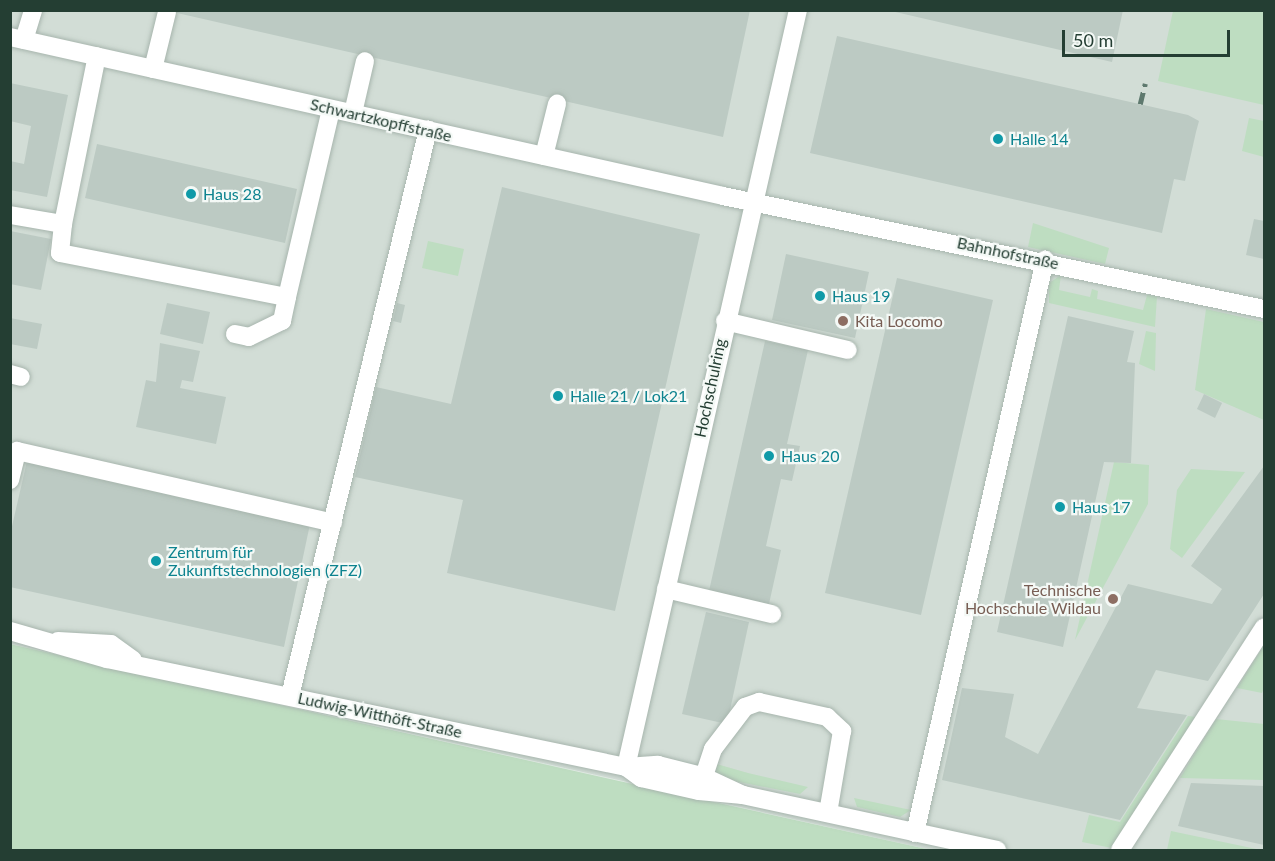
<!DOCTYPE html>
<html>
<head>
<meta charset="utf-8">
<style>
  body { margin:0 }
  #map { position:relative; width:1275px; height:861px; overflow:hidden; background:#e4ede7; font-family:Lato,sans-serif }
  div>[style] { position:absolute }
  .built>* { inset:0; background:#d2ddd6 }
  .green>* { inset:0; background:#beddc1 }
  .building>* { inset:0; background:#bccac3 }
  .roads { filter:drop-shadow(0 0 2px #a7b5ad) drop-shadow(0 0 2px #a7b5ad) }
  .minor>* { height:18px; margin:-9px; padding:0 9px; transform-origin:9px; border-radius:9px; background:#fff }
  .rail>* { height:4.5px; margin-top:-2.25px; transform-origin:0; background:repeating-linear-gradient(90deg,#5e796e 0 12px,transparent 0 18px) }
  .dots>* { width:16px; height:16px; translate:-50% -50%; box-sizing:border-box; border:3px solid #f4f9f6; border-radius:50% }
  span { translate:-50% -50%; white-space:nowrap; text-align:center; line-height:1.15; -webkit-text-stroke:4.5px #f4f9f6; paint-order:stroke }
  .street-label { font-size:16px; color:#243e33 }
  .culture-label { font-size:16px; color:#0d838f }
  .left { translate:0 -50%; text-align:left }
  .education-label { font-size:16px; color:#785e54 }
  .right { translate:-100% -50%; text-align:right }
  .frame { position:absolute; inset:0; border:12px solid #243e33; pointer-events:none }
  .scale { position:absolute; left:1062px; top:30px; width:168px; height:27px; box-sizing:border-box; border:3px solid #243e33; border-top:0; padding-left:8px; font-size:18px; line-height:21px; white-space:nowrap; color:#243e33; -webkit-text-stroke:4px #f4f9f6; paint-order:stroke }
</style>
</head>
<body>
<div id="map">
  <div class="built">
    <i style="clip-path:polygon(11px 11px,1264px 11px,1264px 850px,931px 850px,11px 644px)"></i>
  </div>
  <div class="green">
    <i style="clip-path:polygon(1173px 11px,1264px 11px,1264px 105px,1158px 81px)"></i>
    <i style="clip-path:polygon(1249px 118px,1264px 121px,1264px 157px,1242px 151px)"></i>
    <i style="clip-path:polygon(1033px 223px,1109px 248px,1105px 264px,1028px 247px)"></i>
    <i style="clip-path:polygon(428px 241px,464px 249px,458px 276px,422px 268px)"></i>
    <i style="clip-path:polygon(1061px 275px,1059px 290px,1090px 297px,1092px 289px,1098px 291px,1097px 299px,1143px 310px,1147px 295px,1157px 296px,1155px 327px,1049px 303px,1049px 283px)"></i>
    <i style="clip-path:polygon(1206px 309px,1264px 322px,1264px 420px,1195px 390px)"></i>
    <i style="clip-path:polygon(1146px 331px,1156px 333px,1155px 371px,1139px 364px)"></i>
    <i style="clip-path:polygon(1114px 462px,1149px 465px,1148px 504px,1075px 640px)"></i>
    <i style="clip-path:polygon(1191px 469px,1245px 472px,1182px 558px,1170px 549px,1177px 490px)"></i>
    <i style="clip-path:polygon(10px 644px,619px 781px,931px 850px,11px 850px)"></i>
    <i style="clip-path:polygon(1264px 645px,1264px 688px,1262px 693px,1237px 688px)"></i>
    <i style="clip-path:polygon(1188px 716px,1196px 717px,1112px 848px,1082px 842px,1089px 815px,1120px 822px)"></i>
    <i style="clip-path:polygon(1216px 719px,1264px 724px,1264px 780px,1180px 778px)"></i>
    <i style="clip-path:polygon(713px 763px,748px 773px,808px 787px,800px 794px,734px 781px,713px 773px)"></i>
    <i style="clip-path:polygon(854px 798px,911px 810px,900px 817px,857px 807px)"></i>
    <i style="clip-path:polygon(1171px 831px,1261px 850px,1167px 850px)"></i>
  </div>
  <div class="building">
    <i style="clip-path:polygon(164px 10px,750px 10px,723px 137px)"></i>
    <i style="clip-path:polygon(1046px 10px,1123px 10px,1112px 62px,891px 11px)"></i>
    <i style="clip-path:polygon(837px 36px,1188px 115px,1199px 121px,1196px 132px,1185px 181px,1174px 179px,1162px 233px,810px 153px)"></i>
    <i style="clip-path:polygon(10px 83px,68px 95px,47px 197px,10px 190px,10px 161px,24px 164px,31px 126px,10px 121px)"></i>
    <i style="clip-path:polygon(97px 144px,297px 189px,285px 243px,85px 198px)"></i>
    <i style="clip-path:polygon(502px 187px,700px 234px,615px 611px,447px 573px,463px 500px,355px 477px,376px 387px,451px 404px)"></i>
    <i style="clip-path:polygon(1254px 219px,1264px 221px,1264px 259px,1246px 255px)"></i>
    <i style="clip-path:polygon(10px 231px,51px 239px,41px 290px,10px 284px)"></i>
    <i style="clip-path:polygon(786px 254px,869px 272px,855px 338px,772px 320px)"></i>
    <i style="clip-path:polygon(897px 278px,993px 300px,921px 615px,825px 593px)"></i>
    <i style="clip-path:polygon(167px 303px,210px 312px,203px 344px,160px 334px)"></i>
    <i style="clip-path:polygon(397px 303px,405px 305px,401px 323px,393px 321px)"></i>
    <i style="clip-path:polygon(1068px 316px,1134px 331px,1127px 362px,1135px 363px,1131px 463px,1104px 462px,1063px 647px,997px 632px)"></i>
    <i style="clip-path:polygon(10px 318px,42px 324px,37px 349px,10px 344px)"></i>
    <i style="clip-path:polygon(765px 341px,808px 350px,787px 444px,800px 446px,792px 481px,781px 479px,766px 546px,781px 550px,769px 604px,709px 591px)"></i>
    <i style="clip-path:polygon(160px 343px,200px 351px,193px 382px,182px 380px,180px 388px,226px 397px,216px 444px,136px 427px,146px 380px,156px 382px)"></i>
    <i style="clip-path:polygon(1204px 394px,1222px 403px,1215px 418px,1197px 409px)"></i>
    <i style="clip-path:polygon(27px 461px,310px 524px,284px 647px,10px 587px,10px 535px)"></i>
    <i style="clip-path:polygon(1264px 466px,1264px 594px,1208px 681px,1156px 670px,1137px 708px,1187px 715px,1120px 820px,942px 780px,962px 688px,1014px 694px,1005px 737px,1038px 754px,1128px 584px,1212px 604px,1222px 589px,1191px 566px)"></i>
    <i style="clip-path:polygon(706px 612px,749px 622px,727px 724px,682px 714px)"></i>
    <i style="clip-path:polygon(1191px 783px,1264px 786px,1264px 845px,1178px 826px)"></i>
  </div>
  <div class="roads">
    <div class="minor">
      <i style="left:10px;top:37px;width:731px;rotate:12.57deg"></i>
      <i style="left:723px;top:196px;width:553px;rotate:11.8deg"></i>
      <i style="left:24px;top:40px;width:31px;rotate:-73deg"></i>
      <i style="left:153px;top:69px;width:59px;rotate:-76.2deg"></i>
      <i style="left:353px;top:113px;width:53px;rotate:-77deg"></i>
      <i style="left:544px;top:156px;width:54px;rotate:-76deg"></i>
      <i style="left:10px;top:215px;width:54px;rotate:9.6deg"></i>
      <i style="left:63px;top:224px;width:171px;rotate:-78.6deg"></i>
      <i style="left:63px;top:224px;width:29px;rotate:96deg"></i>
      <i style="left:60px;top:253px;width:231px;rotate:11deg"></i>
      <i style="left:287px;top:297px;width:193px;rotate:-76.8deg"></i>
      <i style="left:725px;top:321px;width:126px;rotate:13.3deg"></i>
      <i style="left:235px;top:334px;width:14px;rotate:12deg"></i>
      <i style="left:249px;top:337px;width:37px;rotate:-26deg"></i>
      <i style="left:282px;top:321px;width:25px;rotate:-78deg"></i>
      <i style="left:10px;top:374px;width:11px;rotate:15deg"></i>
      <i style="left:10px;top:480px;width:30px;rotate:-76deg"></i>
      <i style="left:17px;top:451px;width:324px;rotate:12.8deg"></i>
      <i style="left:666px;top:589px;width:109px;rotate:13.3deg"></i>
      <i style="left:10px;top:631px;width:101px;rotate:16.1deg"></i>
      <i style="left:107px;top:659px;width:530px;rotate:11.76deg"></i>
      <i style="left:626px;top:767px;width:32px;rotate:-4deg"></i>
      <i style="left:658px;top:765px;width:45px;rotate:14deg"></i>
      <i style="left:702px;top:776px;width:45px;rotate:24.9deg"></i>
      <i style="left:58px;top:641px;width:53px;rotate:3.2deg"></i>
      <i style="left:111px;top:644px;width:27px;rotate:36deg"></i>
      <i style="left:290px;top:696px;width:583px;rotate:-76.3deg"></i>
      <i style="left:626px;top:767px;width:776px;rotate:-77.2deg"></i>
      <i style="left:626px;top:767px;width:19px;rotate:36deg"></i>
      <i style="left:641px;top:778px;width:59px;rotate:12.6deg"></i>
      <i style="left:699px;top:791px;width:44px;rotate:5.2deg"></i>
      <i style="left:743px;top:795px;width:260px;rotate:12.2deg"></i>
      <i style="left:700px;top:788px;width:41px;rotate:-71.6deg"></i>
      <i style="left:713px;top:749px;width:53px;rotate:-52.7deg"></i>
      <i style="left:745px;top:707px;width:15px;rotate:-20deg"></i>
      <i style="left:759px;top:702px;width:70px;rotate:12.4deg"></i>
      <i style="left:827px;top:717px;width:21px;rotate:43deg"></i>
      <i style="left:842px;top:731px;width:83px;rotate:99.7deg"></i>
      <i style="left:915px;top:833px;width:588px;rotate:-77.22deg"></i>
      <i style="left:1120px;top:850px;width:265px;rotate:-57.1deg"></i>
    </div>
  </div>
  <div class="rail">
    <i style="left:1140px;top:104px;width:21px;rotate:-76deg"></i>
  </div>
  <div class="dots">
    <i style="left:998px;top:139px;background:#0f9aa8"></i>
    <i style="left:191px;top:194px;background:#0f9aa8"></i>
    <i style="left:820px;top:296px;background:#0f9aa8"></i>
    <i style="left:843px;top:321px;background:#8d6e63"></i>
    <i style="left:558px;top:396px;background:#0f9aa8"></i>
    <i style="left:769px;top:456px;background:#0f9aa8"></i>
    <i style="left:1060px;top:507px;background:#0f9aa8"></i>
    <i style="left:156px;top:561px;background:#0f9aa8"></i>
    <i style="left:1113px;top:599px;background:#8d6e63"></i>
  </div>
  <div class="street-label">
    <span style="left:381px;top:120px;rotate:13deg">Schwartzkopffstraße</span>
    <span style="left:1008px;top:253px;rotate:12deg">Bahnhofstraße</span>
    <span style="left:710px;top:388px;rotate:-78deg">Hochschulring</span>
    <span style="left:380px;top:715px;rotate:12deg">Ludwig-Witthöft-Straße</span>
  </div>
  <div class="culture-label">
    <span class="left" style="left:1010px;top:139px">Halle 14</span>
    <span class="left" style="left:203px;top:194px">Haus 28</span>
    <span class="left" style="left:832px;top:296px">Haus 19</span>
    <span class="left" style="left:570px;top:396px">Halle 21 / Lok21</span>
    <span class="left" style="left:781px;top:456px">Haus 20</span>
    <span class="left" style="left:1072px;top:507px">Haus 17</span>
    <span class="left" style="left:168px;top:561px">Zentrum für<br>Zukunftstechnologien (ZFZ)</span>
  </div>
  <div class="education-label">
    <span class="left" style="left:855px;top:321px">Kita Locomo</span>
    <span class="right" style="left:1101px;top:599px">Technische<br>Hochschule Wildau</span>
  </div>
  <div class="frame"></div>
  <div class="scale">50 m</div>
</div>
</body>
</html>
